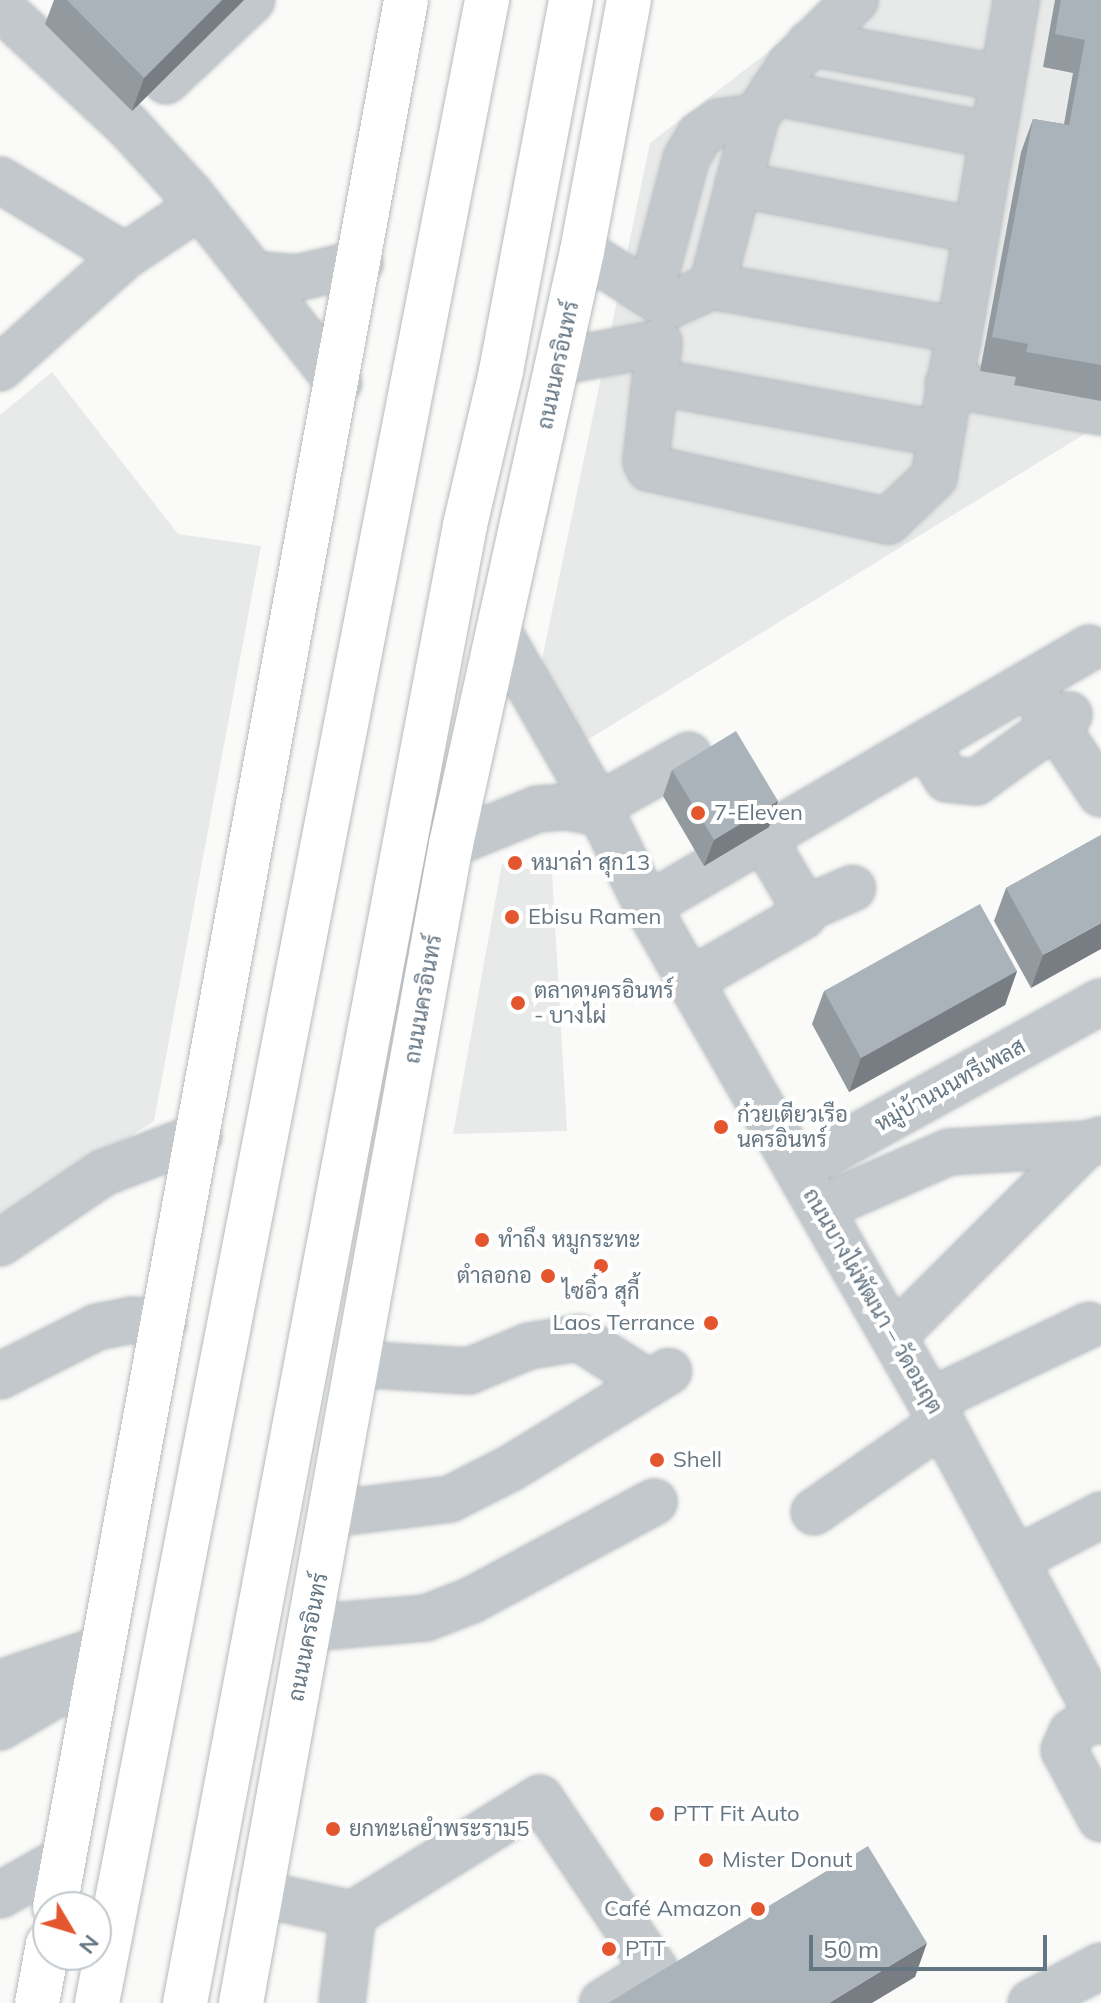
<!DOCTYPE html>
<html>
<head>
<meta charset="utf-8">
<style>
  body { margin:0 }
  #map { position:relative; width:1101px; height:2003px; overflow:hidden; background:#fafaf8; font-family:Mulish,Sarabun,sans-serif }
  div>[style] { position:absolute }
  .built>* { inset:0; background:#e8e9e9 }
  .roads { filter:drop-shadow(0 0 2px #b5babe) drop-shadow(0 0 2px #b5babe) }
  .minor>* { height:44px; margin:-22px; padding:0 22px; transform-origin:22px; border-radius:22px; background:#c3c8cc }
  .major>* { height:44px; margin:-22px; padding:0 22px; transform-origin:22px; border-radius:22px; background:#fff }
  .wall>* { inset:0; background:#929a9f }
  .shaded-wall>* { inset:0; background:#777d82 }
  .building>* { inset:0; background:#aab3b9 }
  .dots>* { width:22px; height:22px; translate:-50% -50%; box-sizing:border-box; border:4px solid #fff; border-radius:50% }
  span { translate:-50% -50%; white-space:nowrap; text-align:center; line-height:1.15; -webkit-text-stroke:8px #fff; paint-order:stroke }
  .street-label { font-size:22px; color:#657683 }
  .poi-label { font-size:22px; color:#657683 }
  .left { translate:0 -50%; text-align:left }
  .right { translate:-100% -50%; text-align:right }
  .north { position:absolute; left:32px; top:1891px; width:80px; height:80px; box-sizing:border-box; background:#fff; border:2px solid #c1c8cd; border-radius:50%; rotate:128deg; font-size:22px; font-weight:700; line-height:32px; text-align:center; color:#657683 }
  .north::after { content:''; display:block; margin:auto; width:28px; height:36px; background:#e4572e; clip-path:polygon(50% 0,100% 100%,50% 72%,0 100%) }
  .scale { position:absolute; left:809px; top:1935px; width:238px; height:36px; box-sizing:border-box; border:4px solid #657683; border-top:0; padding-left:10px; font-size:24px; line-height:28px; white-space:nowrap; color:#657683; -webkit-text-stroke:6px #fff; paint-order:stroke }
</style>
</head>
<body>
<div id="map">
  <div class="built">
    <i style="clip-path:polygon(835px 0,1101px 0,1096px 427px,584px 742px,540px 669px,650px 143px)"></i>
    <i style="clip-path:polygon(52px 372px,178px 534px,261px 546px,154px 1121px,0 1219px,0 415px)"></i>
    <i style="clip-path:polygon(502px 864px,552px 874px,567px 1131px,453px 1134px)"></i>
  </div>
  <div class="roads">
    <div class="minor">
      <i style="left:0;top:7px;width:175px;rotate:42.9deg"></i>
      <i style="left:128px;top:126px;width:93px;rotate:47.6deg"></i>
      <i style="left:191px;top:195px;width:239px;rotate:51.8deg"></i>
      <i style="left:810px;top:43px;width:193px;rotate:10.4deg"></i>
      <i style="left:166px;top:81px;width:118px;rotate:-43.3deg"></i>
      <i style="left:772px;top:92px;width:222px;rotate:11.2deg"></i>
      <i style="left:0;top:180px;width:146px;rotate:31.3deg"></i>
      <i style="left:738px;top:184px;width:239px;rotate:11.1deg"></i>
      <i style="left:582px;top:251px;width:102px;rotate:32.6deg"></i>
      <i style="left:668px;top:306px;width:48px;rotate:-24.4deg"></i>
      <i style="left:712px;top:286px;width:249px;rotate:10.2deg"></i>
      <i style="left:657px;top:269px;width:114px;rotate:-75.2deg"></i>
      <i style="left:686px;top:159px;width:28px;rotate:-60deg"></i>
      <i style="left:700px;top:135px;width:23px;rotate:-34deg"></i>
      <i style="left:719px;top:122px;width:37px;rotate:-8deg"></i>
      <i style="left:253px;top:274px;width:44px;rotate:5.2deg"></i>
      <i style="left:297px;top:278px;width:65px;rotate:-13.4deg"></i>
      <i style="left:712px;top:286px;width:175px;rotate:-75.4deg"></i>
      <i style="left:756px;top:117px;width:64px;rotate:-56.6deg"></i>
      <i style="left:791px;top:64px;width:91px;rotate:-45deg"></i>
      <i style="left:559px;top:362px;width:102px;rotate:-10.8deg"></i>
      <i style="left:659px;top:343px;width:119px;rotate:96.3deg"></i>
      <i style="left:646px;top:461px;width:8px;rotate:67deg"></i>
      <i style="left:649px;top:468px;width:245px;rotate:12.5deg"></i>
      <i style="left:888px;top:521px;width:64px;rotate:-43.7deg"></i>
      <i style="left:934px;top:477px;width:484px;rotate:-80.2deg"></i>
      <i style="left:0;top:368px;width:168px;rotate:-41.9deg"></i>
      <i style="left:125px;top:256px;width:90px;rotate:-33.7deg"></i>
      <i style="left:657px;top:382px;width:289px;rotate:10.4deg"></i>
      <i style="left:948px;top:384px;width:156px;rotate:10.4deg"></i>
      <i style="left:499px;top:633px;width:199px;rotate:60.2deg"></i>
      <i style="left:598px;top:806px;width:111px;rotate:63.9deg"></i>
      <i style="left:647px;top:906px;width:570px;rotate:60.24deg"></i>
      <i style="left:930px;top:1401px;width:363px;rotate:61.9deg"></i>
      <i style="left:1040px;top:702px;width:110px;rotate:56.5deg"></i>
      <i style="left:925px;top:744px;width:41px;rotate:57.8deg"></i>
      <i style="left:947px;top:779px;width:29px;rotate:6deg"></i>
      <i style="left:976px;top:782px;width:115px;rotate:-35.8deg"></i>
      <i style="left:598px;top:806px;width:104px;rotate:-29.3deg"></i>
      <i style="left:451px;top:844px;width:93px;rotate:-22.1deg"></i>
      <i style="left:537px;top:809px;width:30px;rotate:-4deg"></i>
      <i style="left:567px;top:807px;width:35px;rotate:10deg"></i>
      <i style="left:647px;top:906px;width:512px;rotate:-30.27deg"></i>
      <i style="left:805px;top:909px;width:52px;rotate:-23.6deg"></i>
      <i style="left:690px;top:981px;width:130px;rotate:-29.9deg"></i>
      <i style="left:803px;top:916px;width:7px;rotate:-74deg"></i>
      <i style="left:805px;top:909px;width:82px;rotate:-120.6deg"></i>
      <i style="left:798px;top:1169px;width:346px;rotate:-28.9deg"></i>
      <i style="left:821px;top:1208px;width:140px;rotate:-23.6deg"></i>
      <i style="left:949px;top:1152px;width:138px;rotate:-3.3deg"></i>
      <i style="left:0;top:1243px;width:125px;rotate:-34.2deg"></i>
      <i style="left:103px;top:1173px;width:103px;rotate:-21.1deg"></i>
      <i style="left:894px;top:1336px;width:272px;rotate:-44.9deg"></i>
      <i style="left:1087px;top:1144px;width:15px;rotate:-16deg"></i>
      <i style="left:357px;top:1364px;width:112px;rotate:3.6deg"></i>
      <i style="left:469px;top:1371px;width:65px;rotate:-22.6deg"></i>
      <i style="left:529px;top:1346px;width:51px;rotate:-9.1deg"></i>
      <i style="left:579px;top:1338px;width:83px;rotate:32.7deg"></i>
      <i style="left:0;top:1376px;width:109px;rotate:-26.8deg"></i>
      <i style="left:97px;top:1327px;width:36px;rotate:-11deg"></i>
      <i style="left:132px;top:1320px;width:32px;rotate:5deg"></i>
      <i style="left:930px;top:1401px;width:176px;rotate:-25.5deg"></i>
      <i style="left:814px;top:1512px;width:156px;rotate:-34.8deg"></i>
      <i style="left:330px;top:1514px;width:121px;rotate:-7.1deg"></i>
      <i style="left:450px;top:1499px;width:68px;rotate:-26.9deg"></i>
      <i style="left:511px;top:1468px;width:185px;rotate:-31.5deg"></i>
      <i style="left:1017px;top:1559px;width:95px;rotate:-27.6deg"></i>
      <i style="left:309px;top:1628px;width:117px;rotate:-4.9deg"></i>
      <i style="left:426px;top:1618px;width:49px;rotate:-21.4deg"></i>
      <i style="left:472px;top:1600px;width:207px;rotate:-28.3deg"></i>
      <i style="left:0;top:1683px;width:94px;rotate:-18.6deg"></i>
      <i style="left:1098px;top:1715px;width:31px;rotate:147deg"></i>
      <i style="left:1072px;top:1732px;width:20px;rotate:114deg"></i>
      <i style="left:1064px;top:1750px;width:78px;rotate:61.8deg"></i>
      <i style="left:0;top:1727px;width:115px;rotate:-30.4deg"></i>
      <i style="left:260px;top:1894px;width:95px;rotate:12.1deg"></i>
      <i style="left:353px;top:1914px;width:220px;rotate:-31.8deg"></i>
      <i style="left:540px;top:1798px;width:207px;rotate:56.2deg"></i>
      <i style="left:655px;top:1970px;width:62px;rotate:148.1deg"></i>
      <i style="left:0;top:1895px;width:73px;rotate:-29.4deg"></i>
      <i style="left:342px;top:2003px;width:90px;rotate:-83deg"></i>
      <i style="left:1031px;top:2003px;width:79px;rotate:-27.9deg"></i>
    </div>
    <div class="major">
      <i style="left:55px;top:1907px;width:1939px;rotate:-79.57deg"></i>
      <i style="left:37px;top:2003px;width:60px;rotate:-79.4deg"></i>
      <i style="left:97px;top:2003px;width:2041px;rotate:-78.98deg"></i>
      <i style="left:185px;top:2003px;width:1504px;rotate:-79.27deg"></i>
      <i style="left:465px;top:525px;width:158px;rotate:-76.8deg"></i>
      <i style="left:501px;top:371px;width:378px;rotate:-79.3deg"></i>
      <i style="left:241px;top:2003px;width:1178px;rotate:-79.73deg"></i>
      <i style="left:451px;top:844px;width:607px;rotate:-77.54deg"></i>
      <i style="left:582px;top:251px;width:255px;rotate:-79.4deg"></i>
    </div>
  </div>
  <div class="wall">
    <i style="clip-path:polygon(54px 0,244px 0,132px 111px,45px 24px)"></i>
    <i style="clip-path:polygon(1055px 0,1101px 0,1101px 401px,1014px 385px,1016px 377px,980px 371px,1021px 152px,1033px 119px,1064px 124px,1073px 73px,1043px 67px)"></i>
    <i style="clip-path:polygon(672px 770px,778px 801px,769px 827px,704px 866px,663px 796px)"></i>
    <i style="clip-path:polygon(1101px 835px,1031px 988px,994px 921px,1006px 888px)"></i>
    <i style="clip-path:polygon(1017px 971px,1005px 1005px,849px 1092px,812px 1024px,824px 991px)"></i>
  </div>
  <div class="shaded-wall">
    <i style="clip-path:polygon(222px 0,244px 0,132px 111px,144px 78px)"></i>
    <i style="clip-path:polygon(778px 801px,769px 827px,704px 866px,714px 840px)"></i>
    <i style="clip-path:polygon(1101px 923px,1101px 949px,1031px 988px,1043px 955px)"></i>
    <i style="clip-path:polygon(1017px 971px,1005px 1005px,849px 1092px,861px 1058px)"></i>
    <i style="clip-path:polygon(927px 1943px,915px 1977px,872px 2003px,829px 2003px)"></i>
  </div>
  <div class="building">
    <i style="clip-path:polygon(67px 0,222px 0,144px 78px)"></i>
    <i style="clip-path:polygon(1061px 0,1101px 0,1101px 365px,1026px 352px,1028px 344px,992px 337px,1033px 119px,1069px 125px,1085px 40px,1055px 34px)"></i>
    <i style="clip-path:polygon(736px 731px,778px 801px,714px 840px,672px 770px)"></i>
    <i style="clip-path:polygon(1101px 835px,1101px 923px,1043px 955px,1006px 888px)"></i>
    <i style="clip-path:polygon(980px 904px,1017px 971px,861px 1058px,824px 991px)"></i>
    <i style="clip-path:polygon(868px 1846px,927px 1943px,829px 2003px,608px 2003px)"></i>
  </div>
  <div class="dots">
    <i style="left:698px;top:813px;background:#e4572e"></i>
    <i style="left:515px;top:863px;background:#e4572e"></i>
    <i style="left:512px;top:917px;background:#e4572e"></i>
    <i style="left:518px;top:1003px;background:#e4572e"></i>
    <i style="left:721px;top:1127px;background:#e4572e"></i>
    <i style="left:482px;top:1240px;background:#e4572e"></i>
    <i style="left:601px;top:1266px;background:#e4572e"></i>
    <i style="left:548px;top:1276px;background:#e4572e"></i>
    <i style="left:711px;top:1323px;background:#e4572e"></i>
    <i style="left:657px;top:1460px;background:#e4572e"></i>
    <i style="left:657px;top:1814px;background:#e4572e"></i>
    <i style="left:333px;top:1829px;background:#e4572e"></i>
    <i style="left:706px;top:1860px;background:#e4572e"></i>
    <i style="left:758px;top:1909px;background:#e4572e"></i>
    <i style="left:609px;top:1949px;background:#e4572e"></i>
  </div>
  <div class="street-label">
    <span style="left:558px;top:365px;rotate:-78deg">ถนนนครอินทร์</span>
    <span style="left:423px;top:999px;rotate:-80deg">ถนนนครอินทร์</span>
    <span style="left:950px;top:1085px;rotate:-29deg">หมู่บ้านนนทรีเพลส</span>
    <span style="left:873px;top:1301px;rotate:60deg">ถนนบางไผ่พัฒนา – วัดอมฤต</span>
    <span style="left:308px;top:1637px;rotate:-79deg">ถนนนครอินทร์</span>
  </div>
  <div class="poi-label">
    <span class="left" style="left:714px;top:813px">7-Eleven</span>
    <span class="left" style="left:531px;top:863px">หมาล่า สุก13</span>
    <span class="left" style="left:528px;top:917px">Ebisu Ramen</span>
    <span class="left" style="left:534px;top:1003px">ตลาดนครอินทร์<br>- บางไผ่</span>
    <span class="left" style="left:737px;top:1127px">ก๋วยเตียวเรือ<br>นครอินทร์</span>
    <span class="left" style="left:498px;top:1240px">ทำถึง หมูกระทะ</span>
    <span class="right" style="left:532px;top:1276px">ตำลอกอ</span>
    <span style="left:601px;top:1292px">ไซอิ๋ว สุกี้</span>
    <span class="right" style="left:695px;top:1323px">Laos Terrance</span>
    <span class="left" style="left:673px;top:1460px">Shell</span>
    <span class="left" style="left:673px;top:1814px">PTT Fit Auto</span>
    <span class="left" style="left:349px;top:1829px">ยกทะเลยำพระราม5</span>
    <span class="left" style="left:722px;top:1860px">Mister Donut</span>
    <span class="right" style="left:742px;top:1909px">Café Amazon</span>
    <span class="left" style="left:625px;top:1949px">PTT</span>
  </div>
  <div class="north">N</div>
  <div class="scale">50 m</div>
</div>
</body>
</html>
